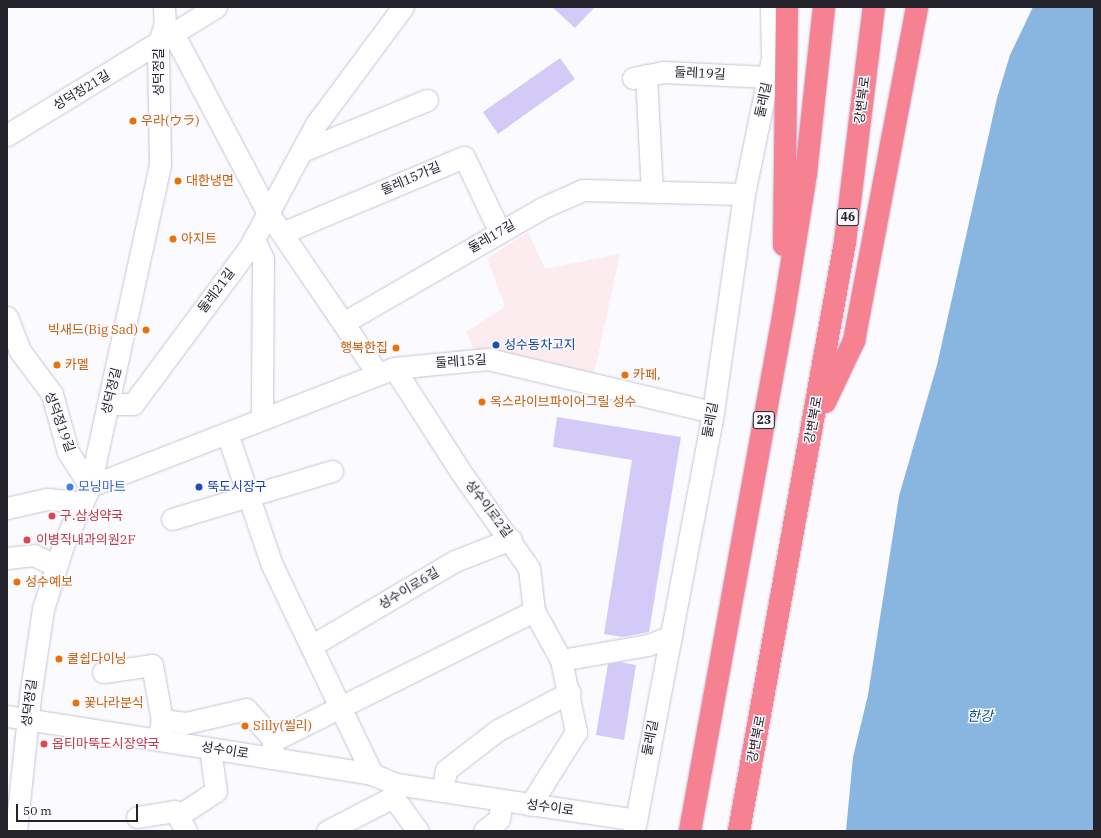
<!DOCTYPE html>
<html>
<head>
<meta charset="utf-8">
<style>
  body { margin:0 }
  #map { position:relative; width:1101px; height:838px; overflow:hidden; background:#fbfaff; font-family:"IBM Plex Serif","Noto Sans KR","Noto Sans JP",serif }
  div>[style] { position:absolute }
  .industrial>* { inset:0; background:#fcecef }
  .water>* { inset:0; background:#89b6e1 }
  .building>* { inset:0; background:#d4caf7 }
  .roads { filter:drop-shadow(0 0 1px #c7c3d9) drop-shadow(0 0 1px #c7c3d9) }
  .minor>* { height:21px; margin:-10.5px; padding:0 10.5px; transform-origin:10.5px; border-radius:10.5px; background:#fff }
  .highway>* { height:22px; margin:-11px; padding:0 11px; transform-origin:11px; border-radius:11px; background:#f58191 }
  .dots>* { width:11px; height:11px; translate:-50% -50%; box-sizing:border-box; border:2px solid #fbfaff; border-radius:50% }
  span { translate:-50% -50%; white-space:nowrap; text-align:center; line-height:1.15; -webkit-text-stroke:3px #fbfaff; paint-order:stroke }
  .shield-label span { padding:1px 3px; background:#fbfaff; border:1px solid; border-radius:3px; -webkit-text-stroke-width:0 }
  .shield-label { font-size:12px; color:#25242c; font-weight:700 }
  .street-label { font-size:13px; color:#25242c }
  .food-label { font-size:13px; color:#c56008 }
  .left { translate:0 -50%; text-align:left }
  .right { translate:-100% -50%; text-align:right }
  .transit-label { font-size:13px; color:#164399 }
  .shop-label { font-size:13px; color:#366cbe }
  .health-label { font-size:13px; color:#be3a42 }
  .water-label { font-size:14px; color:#0d5287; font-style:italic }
  .frame { position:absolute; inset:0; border:8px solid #25242c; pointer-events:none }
  .scale { position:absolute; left:16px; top:804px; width:122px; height:18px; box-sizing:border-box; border:2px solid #25242c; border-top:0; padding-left:5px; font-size:12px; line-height:14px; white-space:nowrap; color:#25242c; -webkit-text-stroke:3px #fbfaff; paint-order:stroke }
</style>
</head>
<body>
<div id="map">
  <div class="industrial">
    <i style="clip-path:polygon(528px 232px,545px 269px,620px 254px,594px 374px,473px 348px,466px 332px,505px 307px,487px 258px)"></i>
  </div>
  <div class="water">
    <i style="clip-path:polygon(1033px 7px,1094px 7px,1094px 831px,846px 831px,853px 757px,868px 695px,899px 496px,937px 365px,997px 98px,1010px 55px)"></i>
  </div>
  <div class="building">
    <i style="clip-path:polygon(552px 7px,595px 7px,575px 28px)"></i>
    <i style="clip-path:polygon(560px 58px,575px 79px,498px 134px,483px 112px)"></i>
    <i style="clip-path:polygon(557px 417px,681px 437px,649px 632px,623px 637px,604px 634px,632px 460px,553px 447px)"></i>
    <i style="clip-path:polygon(620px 662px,636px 665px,624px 740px,596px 735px,608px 664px)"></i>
  </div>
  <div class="roads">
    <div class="minor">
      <i style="left:174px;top:35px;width:201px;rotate:62.2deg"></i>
      <i style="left:268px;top:213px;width:195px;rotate:55.7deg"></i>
      <i style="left:646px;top:75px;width:117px;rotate:87.1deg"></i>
      <i style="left:633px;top:78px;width:32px;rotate:-11deg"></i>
      <i style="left:664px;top:72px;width:104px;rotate:2.8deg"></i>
      <i style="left:7px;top:135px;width:245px;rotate:-31.5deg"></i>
      <i style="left:302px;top:151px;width:135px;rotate:-22.2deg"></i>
      <i style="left:282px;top:233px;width:197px;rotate:-22.7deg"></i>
      <i style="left:464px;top:157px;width:83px;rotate:64.4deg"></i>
      <i style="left:254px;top:239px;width:22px;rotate:66deg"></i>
      <i style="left:263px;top:259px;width:160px;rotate:90.4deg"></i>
      <i style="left:7px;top:317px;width:36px;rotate:69deg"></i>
      <i style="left:20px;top:351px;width:54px;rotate:53.3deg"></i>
      <i style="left:52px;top:394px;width:60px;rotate:74.6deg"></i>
      <i style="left:68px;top:452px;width:40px;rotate:57.1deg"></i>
      <i style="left:90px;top:486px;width:326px;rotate:-21.2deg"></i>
      <i style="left:394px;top:368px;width:94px;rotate:-5.5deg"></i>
      <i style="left:488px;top:359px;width:231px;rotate:13.3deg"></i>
      <i style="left:343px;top:323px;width:230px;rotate:-30deg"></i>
      <i style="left:542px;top:208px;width:45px;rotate:-23.7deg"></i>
      <i style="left:583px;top:190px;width:161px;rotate:1.4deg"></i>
      <i style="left:394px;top:368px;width:122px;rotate:57.3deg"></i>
      <i style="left:460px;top:471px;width:119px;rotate:54.6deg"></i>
      <i style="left:529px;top:568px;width:43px;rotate:83.4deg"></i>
      <i style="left:534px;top:611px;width:56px;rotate:61.1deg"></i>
      <i style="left:561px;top:660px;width:74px;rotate:78.2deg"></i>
      <i style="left:576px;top:732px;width:86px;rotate:122.2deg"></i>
      <i style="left:109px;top:404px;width:24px"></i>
      <i style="left:133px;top:404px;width:194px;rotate:-53.4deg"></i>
      <i style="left:249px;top:248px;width:141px;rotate:-61.6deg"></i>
      <i style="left:316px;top:124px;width:146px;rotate:-53.4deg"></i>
      <i style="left:227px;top:433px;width:139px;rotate:71.2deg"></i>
      <i style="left:272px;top:565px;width:232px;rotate:64.4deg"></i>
      <i style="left:7px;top:508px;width:41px;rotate:-12.7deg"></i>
      <i style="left:47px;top:499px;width:36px;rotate:5deg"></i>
      <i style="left:172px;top:519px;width:167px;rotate:-16.7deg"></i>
      <i style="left:7px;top:558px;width:27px;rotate:-6deg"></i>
      <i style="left:34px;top:555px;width:25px;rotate:26deg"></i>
      <i style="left:311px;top:646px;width:167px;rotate:-30.6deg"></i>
      <i style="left:455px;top:561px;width:60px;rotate:-21.4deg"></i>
      <i style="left:561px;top:660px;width:88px;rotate:-9.8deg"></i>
      <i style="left:648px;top:645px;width:25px;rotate:-21deg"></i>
      <i style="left:103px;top:672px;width:49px;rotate:-8.1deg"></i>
      <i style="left:152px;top:665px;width:56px;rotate:79.7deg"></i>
      <i style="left:162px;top:720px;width:14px;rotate:102deg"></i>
      <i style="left:7px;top:716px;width:370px;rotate:9deg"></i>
      <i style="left:372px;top:774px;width:26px;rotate:23deg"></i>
      <i style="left:396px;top:784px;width:243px;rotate:8.5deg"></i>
      <i style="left:162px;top:720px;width:24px;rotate:7deg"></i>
      <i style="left:186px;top:723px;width:62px;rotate:-13.1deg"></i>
      <i style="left:246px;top:709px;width:42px;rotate:47.9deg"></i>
      <i style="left:271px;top:758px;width:18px;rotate:-81deg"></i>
      <i style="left:274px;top:740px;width:290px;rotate:-26.4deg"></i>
      <i style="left:442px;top:791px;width:21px;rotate:-79deg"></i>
      <i style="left:446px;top:770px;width:66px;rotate:-37.6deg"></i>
      <i style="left:498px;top:730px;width:81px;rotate:-27.8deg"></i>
      <i style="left:393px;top:797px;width:42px;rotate:53.7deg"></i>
      <i style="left:178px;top:816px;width:45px;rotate:-33.3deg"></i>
      <i style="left:216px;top:791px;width:42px;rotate:-98.1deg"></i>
      <i style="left:137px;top:817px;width:38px;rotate:-9deg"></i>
      <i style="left:175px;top:811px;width:23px;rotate:61deg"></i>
      <i style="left:16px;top:831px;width:135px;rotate:-84deg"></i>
      <i style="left:30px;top:697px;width:89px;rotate:-81.6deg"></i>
      <i style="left:43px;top:609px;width:67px;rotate:-72.6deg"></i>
      <i style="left:63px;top:545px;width:65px;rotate:-65.4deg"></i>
      <i style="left:90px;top:486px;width:330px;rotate:-77.7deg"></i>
      <i style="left:160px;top:164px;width:118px;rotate:-91deg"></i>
      <i style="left:158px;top:46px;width:24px;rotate:-73deg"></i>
      <i style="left:165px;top:23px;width:16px;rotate:-94deg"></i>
      <i style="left:327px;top:831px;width:74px;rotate:-27.3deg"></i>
      <i style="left:393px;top:797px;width:13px;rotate:-77deg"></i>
      <i style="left:484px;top:831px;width:19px;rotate:-39deg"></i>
      <i style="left:499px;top:819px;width:18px;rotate:-81deg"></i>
      <i style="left:634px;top:831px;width:426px;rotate:-79.3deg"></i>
      <i style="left:713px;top:412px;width:220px;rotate:-81.9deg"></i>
      <i style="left:744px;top:194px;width:139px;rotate:-78.4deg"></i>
      <i style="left:772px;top:58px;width:51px;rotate:-91.1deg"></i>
    </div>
    <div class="highway">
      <i style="left:784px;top:245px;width:238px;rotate:-89.3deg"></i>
      <i style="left:825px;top:402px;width:68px;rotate:-64.6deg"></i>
      <i style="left:854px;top:341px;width:340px;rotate:-79.3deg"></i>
      <i style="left:690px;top:831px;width:528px;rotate:-79.75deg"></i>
      <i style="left:784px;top:311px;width:140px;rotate:-80.9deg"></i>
      <i style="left:806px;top:173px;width:167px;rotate:-83.8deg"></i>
      <i style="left:739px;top:831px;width:598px;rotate:-79.8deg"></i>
      <i style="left:845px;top:242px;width:237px;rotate:-83deg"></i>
    </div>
  </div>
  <div class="dots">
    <i style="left:133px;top:121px;background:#e8710a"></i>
    <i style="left:178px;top:181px;background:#e8710a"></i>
    <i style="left:173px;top:239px;background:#e8710a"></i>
    <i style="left:146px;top:330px;background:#e8710a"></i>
    <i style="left:496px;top:345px;background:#1a4fb4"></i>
    <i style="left:396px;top:348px;background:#e8710a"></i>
    <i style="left:57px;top:365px;background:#e8710a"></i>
    <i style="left:625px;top:375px;background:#e8710a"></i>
    <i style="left:482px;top:402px;background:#e8710a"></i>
    <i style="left:70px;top:487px;background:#3f7fe0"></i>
    <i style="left:199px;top:487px;background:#1a4fb4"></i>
    <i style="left:52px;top:516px;background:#e0444e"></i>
    <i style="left:27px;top:540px;background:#e0444e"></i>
    <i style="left:17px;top:582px;background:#e8710a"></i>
    <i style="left:59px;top:659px;background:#e8710a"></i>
    <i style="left:76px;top:703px;background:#e8710a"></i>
    <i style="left:245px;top:726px;background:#e8710a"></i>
    <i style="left:44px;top:744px;background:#e0444e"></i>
  </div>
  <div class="shield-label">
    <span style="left:848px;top:217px">46</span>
    <span style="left:764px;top:420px">23</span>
  </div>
  <div class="street-label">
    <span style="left:159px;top:72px;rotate:-90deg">성덕정길</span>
    <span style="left:700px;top:74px;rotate:3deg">둘레19길</span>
    <span style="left:82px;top:91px;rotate:-31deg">성덕정21길</span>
    <span style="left:764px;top:100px;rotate:-78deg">둘레길</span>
    <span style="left:863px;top:100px;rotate:-83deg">강변북로</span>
    <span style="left:411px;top:179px;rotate:-23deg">둘레15가길</span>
    <span style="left:492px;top:237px;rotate:-30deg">둘레17길</span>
    <span style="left:217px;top:291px;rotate:-53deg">둘레21길</span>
    <span style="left:461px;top:362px;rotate:-4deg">둘레15길</span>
    <span style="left:112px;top:391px;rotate:-77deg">성덕정길</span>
    <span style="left:711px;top:420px;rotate:-80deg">둘레길</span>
    <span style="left:814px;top:420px;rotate:-80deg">강변북로</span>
    <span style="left:59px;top:422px;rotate:70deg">성덕정19길</span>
    <span style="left:488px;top:509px;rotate:53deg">성수이로2길</span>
    <span style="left:409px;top:589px;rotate:-31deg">성수이로6길</span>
    <span style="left:30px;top:703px;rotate:-83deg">성덕정길</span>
    <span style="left:651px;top:738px;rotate:-79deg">둘레길</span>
    <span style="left:757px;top:739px;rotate:-79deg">강변북로</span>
    <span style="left:225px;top:751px;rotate:9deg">성수이로</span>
    <span style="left:550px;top:808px;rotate:8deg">성수이로</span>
  </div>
  <div class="food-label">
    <span class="left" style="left:141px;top:121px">우라(ウラ)</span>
    <span class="left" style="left:186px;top:181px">대한냉면</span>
    <span class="left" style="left:181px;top:239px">아지트</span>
    <span class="right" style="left:138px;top:330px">빅새드(Big Sad)</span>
    <span class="right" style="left:388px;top:348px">행복한집</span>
    <span class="left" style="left:65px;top:365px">카멜</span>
    <span class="left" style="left:633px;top:375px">카페,</span>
    <span class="left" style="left:490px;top:402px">옥스라이브파이어그릴 성수</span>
    <span class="left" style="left:25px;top:582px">성수예보</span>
    <span class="left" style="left:67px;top:659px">쿨쉽다이닝</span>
    <span class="left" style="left:84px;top:703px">꽃나라분식</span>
    <span class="left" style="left:253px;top:726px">Silly(씰리)</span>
  </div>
  <div class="transit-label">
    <span class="left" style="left:504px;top:345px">성수동차고지</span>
    <span class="left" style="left:207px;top:487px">뚝도시장구</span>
  </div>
  <div class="shop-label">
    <span class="left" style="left:78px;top:487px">모닝마트</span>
  </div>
  <div class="health-label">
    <span class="left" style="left:60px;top:516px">구.삼성약국</span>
    <span class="left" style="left:36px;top:540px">이병직내과의원2F</span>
    <span class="left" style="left:52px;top:744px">옵티마뚝도시장약국</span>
  </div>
  <div class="water-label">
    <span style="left:980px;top:716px">한강</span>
  </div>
  <div class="frame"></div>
  <div class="scale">50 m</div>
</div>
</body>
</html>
